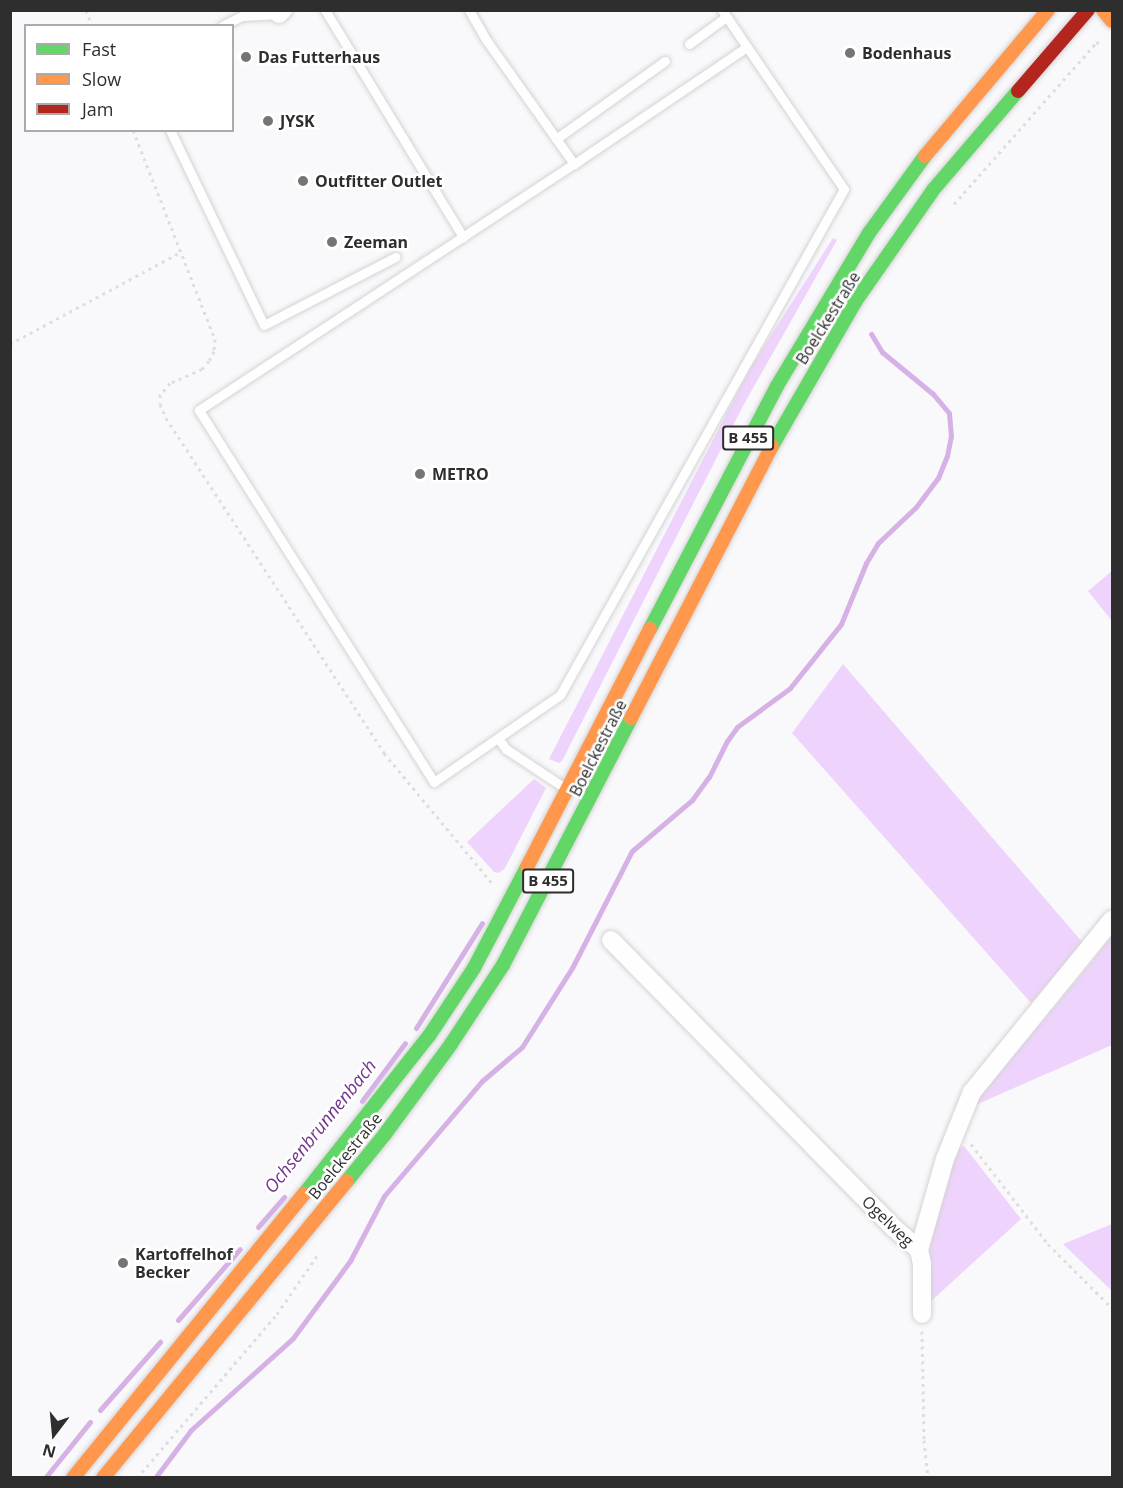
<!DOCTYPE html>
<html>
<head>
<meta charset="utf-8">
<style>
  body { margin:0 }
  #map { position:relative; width:1123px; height:1488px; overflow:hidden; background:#f9f8fa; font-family:"Open Sans",sans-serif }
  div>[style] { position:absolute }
  .green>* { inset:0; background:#eed4fc }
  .stream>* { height:5px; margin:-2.5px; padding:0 2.5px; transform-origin:2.5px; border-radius:2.5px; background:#d5b1e6 }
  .path>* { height:3px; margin-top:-1.5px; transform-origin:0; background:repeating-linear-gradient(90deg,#dededf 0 3px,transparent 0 7.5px) }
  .roads { filter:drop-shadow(0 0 2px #d4d3d5) drop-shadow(0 0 2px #d4d3d5) }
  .lane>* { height:9px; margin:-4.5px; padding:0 4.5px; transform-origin:4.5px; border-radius:4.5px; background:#fefefe }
  .street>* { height:18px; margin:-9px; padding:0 9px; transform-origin:9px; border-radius:9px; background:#fefefe }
  .fast>* { height:14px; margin:-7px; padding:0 7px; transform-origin:7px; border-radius:7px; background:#63d668 }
  .slow>* { height:14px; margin:-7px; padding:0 7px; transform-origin:7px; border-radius:7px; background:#ff974d }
  .jam>* { height:14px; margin:-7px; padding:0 7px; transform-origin:7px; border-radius:7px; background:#b3261e }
  .dots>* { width:16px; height:16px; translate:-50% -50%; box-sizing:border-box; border:3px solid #fff; border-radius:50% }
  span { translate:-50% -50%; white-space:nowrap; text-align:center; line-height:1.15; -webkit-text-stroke:5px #fff; paint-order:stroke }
  .shield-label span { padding:2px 4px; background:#fff; border:2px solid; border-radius:4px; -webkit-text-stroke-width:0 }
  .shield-label { font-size:15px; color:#2e2e2f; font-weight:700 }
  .poi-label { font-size:16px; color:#2e2e2f; font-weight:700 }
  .left { translate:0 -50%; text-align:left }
  .street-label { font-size:16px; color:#2e2e2f }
  .water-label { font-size:18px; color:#72348c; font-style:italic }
  .frame { position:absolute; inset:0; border:12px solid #2e2e2f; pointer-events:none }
  .legend { position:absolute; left:24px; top:24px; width:210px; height:108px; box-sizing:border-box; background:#fff; border:2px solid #ababac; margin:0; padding:8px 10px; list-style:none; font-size:18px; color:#2e2e2f }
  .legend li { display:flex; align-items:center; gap:12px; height:30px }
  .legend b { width:30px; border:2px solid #ababac }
  .north { position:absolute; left:24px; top:1404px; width:60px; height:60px; -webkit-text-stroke:4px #fff; paint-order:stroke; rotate:196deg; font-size:16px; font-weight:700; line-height:24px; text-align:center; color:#2e2e2f }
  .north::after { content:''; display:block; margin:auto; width:21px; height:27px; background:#2e2e2f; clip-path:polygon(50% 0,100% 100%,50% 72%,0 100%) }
</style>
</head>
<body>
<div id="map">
  <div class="green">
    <i style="clip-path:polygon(833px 238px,837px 240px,744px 404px,562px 761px,559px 763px,549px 759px,749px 370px)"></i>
    <i style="clip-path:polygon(1112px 571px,1112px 621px,1088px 591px)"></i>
    <i style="clip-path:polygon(843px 664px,1083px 943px,1031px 1003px,792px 733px)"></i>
    <i style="clip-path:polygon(534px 779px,546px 788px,505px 868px,499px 873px,494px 872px,467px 842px)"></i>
    <i style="clip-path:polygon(1112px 935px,1112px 1045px,971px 1107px,1089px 965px)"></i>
    <i style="clip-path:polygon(964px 1146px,1021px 1219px,929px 1303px,929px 1242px,957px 1150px)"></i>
    <i style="clip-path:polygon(1112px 1224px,1112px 1291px,1063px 1244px)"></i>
  </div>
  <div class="stream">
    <i style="left:416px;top:1028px;width:124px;rotate:-57.8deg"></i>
    <i style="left:362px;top:1101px;width:72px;rotate:-53.4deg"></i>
    <i style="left:258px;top:1227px;width:40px;rotate:-49deg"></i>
    <i style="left:178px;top:1320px;width:94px;rotate:-48.9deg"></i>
    <i style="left:100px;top:1410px;width:91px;rotate:-48.6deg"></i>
    <i style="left:45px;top:1478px;width:72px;rotate:-51.2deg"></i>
    <i style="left:155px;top:1478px;width:60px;rotate:-53.1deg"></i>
    <i style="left:191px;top:1430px;width:137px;rotate:-42deg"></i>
    <i style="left:293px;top:1338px;width:96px;rotate:-53.5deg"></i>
    <i style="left:350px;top:1261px;width:73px;rotate:-62.4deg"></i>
    <i style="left:384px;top:1196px;width:151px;rotate:-49.6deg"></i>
    <i style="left:482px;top:1081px;width:52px;rotate:-40.4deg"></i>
    <i style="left:522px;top:1047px;width:93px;rotate:-57.7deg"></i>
    <i style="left:572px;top:968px;width:131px;rotate:-62.9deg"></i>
    <i style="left:632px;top:851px;width:79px;rotate:-40.4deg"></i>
    <i style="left:692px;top:800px;width:29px;rotate:-54deg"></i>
    <i style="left:709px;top:777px;width:40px;rotate:-63.4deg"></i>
    <i style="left:727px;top:741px;width:17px;rotate:-54deg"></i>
    <i style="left:737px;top:727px;width:66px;rotate:-36.3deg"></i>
    <i style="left:790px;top:688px;width:82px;rotate:-51.4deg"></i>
    <i style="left:841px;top:624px;width:66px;rotate:-67.7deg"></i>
    <i style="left:866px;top:563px;width:23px;rotate:-59deg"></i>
    <i style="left:878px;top:543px;width:52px;rotate:-43.5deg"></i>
    <i style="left:916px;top:507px;width:36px;rotate:-53deg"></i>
    <i style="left:938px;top:478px;width:24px;rotate:-68deg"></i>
    <i style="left:947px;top:456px;width:20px;rotate:-79deg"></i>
    <i style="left:951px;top:436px;width:23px;rotate:-95deg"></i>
    <i style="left:949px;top:413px;width:25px;rotate:-130deg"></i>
    <i style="left:933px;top:394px;width:66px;rotate:-140.5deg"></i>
    <i style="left:882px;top:352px;width:21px;rotate:-121deg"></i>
  </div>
  <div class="path">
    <i style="left:86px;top:10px;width:17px;rotate:69deg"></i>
    <i style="left:133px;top:130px;width:225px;rotate:68.6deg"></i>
    <i style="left:215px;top:339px;width:12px;rotate:95deg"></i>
    <i style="left:214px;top:351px;width:11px;rotate:117deg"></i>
    <i style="left:209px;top:361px;width:11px;rotate:131deg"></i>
    <i style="left:202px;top:369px;width:35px;rotate:156deg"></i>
    <i style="left:170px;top:383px;width:16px;rotate:130deg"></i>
    <i style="left:160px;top:395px;width:9px;rotate:90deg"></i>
    <i style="left:160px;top:404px;width:15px;rotate:67deg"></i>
    <i style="left:166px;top:418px;width:400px;rotate:56.9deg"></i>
    <i style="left:384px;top:753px;width:169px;rotate:50.3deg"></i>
    <i style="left:954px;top:204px;width:215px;rotate:-48.6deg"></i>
    <i style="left:1096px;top:43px;width:7px;rotate:-16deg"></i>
    <i style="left:10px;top:344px;width:194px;rotate:-28.3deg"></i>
    <i style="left:971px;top:1144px;width:126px;rotate:52.4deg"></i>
    <i style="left:1048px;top:1244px;width:91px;rotate:45deg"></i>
    <i style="left:922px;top:1331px;width:109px;rotate:88.9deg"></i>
    <i style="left:924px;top:1440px;width:38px;rotate:84deg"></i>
    <i style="left:137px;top:1478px;width:216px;rotate:-49.5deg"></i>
    <i style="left:277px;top:1314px;width:74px;rotate:-55.5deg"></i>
  </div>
  <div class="roads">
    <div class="lane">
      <i style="left:325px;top:10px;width:266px;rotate:58.7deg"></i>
      <i style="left:469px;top:10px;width:36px;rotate:60deg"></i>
      <i style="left:487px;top:41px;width:151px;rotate:54.7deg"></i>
      <i style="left:722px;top:10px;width:45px;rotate:56deg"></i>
      <i style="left:747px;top:47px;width:172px;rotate:55.7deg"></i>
      <i style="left:844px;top:189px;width:580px;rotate:119.3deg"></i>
      <i style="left:560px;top:695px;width:153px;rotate:145.4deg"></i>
      <i style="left:434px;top:782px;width:440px;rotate:-122.3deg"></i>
      <i style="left:199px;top:410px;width:448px;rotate:-33.3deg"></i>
      <i style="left:574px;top:164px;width:209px;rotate:-34.1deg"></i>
      <i style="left:222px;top:26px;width:22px;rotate:-27deg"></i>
      <i style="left:242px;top:16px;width:37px;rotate:-3deg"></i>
      <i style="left:689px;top:44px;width:46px;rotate:-36.1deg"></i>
      <i style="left:170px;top:130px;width:216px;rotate:64.3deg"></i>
      <i style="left:264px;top:325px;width:148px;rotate:-27.4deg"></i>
      <i style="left:556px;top:139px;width:134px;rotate:-35.6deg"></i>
      <i style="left:498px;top:738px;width:14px;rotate:54deg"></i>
      <i style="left:506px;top:749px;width:71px;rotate:33.5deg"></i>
    </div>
    <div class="street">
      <i style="left:279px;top:14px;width:6px;rotate:-45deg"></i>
      <i style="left:611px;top:940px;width:404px;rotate:45.5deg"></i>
      <i style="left:894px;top:1228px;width:33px;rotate:41deg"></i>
      <i style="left:919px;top:1250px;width:95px;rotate:-74.1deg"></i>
      <i style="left:945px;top:1159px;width:72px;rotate:-68.1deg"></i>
      <i style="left:972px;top:1092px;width:222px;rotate:-50.9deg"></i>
      <i style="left:919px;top:1250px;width:14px;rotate:78deg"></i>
      <i style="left:922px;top:1264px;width:50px;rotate:90deg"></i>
    </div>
    <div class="fast">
      <i style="left:772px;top:446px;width:166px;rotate:-60deg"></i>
      <i style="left:855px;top:302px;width:136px;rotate:-55.1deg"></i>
      <i style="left:933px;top:190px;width:130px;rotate:-49.4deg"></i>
      <i style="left:650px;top:629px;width:274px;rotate:-62.4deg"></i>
      <i style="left:777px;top:386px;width:179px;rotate:-59deg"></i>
      <i style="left:869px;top:233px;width:95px;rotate:-54deg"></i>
      <i style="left:347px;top:1181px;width:60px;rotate:-51deg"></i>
      <i style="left:385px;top:1134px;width:112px;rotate:-53.7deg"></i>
      <i style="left:451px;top:1044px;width:95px;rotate:-56.6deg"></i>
      <i style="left:503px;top:965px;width:278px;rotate:-62.6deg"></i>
      <i style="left:304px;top:1194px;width:201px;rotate:-51.7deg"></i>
      <i style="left:429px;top:1036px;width:82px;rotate:-56.5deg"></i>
      <i style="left:474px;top:968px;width:114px;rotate:-62.3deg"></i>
    </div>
    <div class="slow">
      <i style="left:1103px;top:10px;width:14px;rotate:51deg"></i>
      <i style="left:925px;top:156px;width:191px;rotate:-49.9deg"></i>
      <i style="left:631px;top:718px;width:306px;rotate:-62.6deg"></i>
      <i style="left:527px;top:867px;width:268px;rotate:-62.7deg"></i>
      <i style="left:73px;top:1478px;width:366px;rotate:-50.9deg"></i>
      <i style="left:103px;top:1478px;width:384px;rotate:-50.6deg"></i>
    </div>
    <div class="jam">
      <i style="left:1018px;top:91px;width:107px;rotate:-49.2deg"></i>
    </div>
  </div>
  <div class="dots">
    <i style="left:850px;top:53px;background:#757576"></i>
    <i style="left:246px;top:57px;background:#757576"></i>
    <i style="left:268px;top:121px;background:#757576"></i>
    <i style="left:303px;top:181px;background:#757576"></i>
    <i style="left:332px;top:242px;background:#757576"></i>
    <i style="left:420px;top:474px;background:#757576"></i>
    <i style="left:123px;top:1263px;background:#757576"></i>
  </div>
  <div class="shield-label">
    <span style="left:748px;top:438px">B 455</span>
    <span style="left:548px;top:881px">B 455</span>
  </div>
  <div class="poi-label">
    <span class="left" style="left:862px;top:53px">Bodenhaus</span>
    <span class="left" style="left:258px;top:57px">Das Futterhaus</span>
    <span class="left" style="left:280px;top:121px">JYSK</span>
    <span class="left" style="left:315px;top:181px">Outfitter Outlet</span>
    <span class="left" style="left:344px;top:242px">Zeeman</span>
    <span class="left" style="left:432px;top:474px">METRO</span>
    <span class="left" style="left:135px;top:1263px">Kartoffelhof<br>Becker</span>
  </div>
  <div class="street-label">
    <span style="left:828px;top:318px;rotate:-58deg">Boelckestraße</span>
    <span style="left:598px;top:748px;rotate:-63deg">Boelckestraße</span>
    <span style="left:345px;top:1156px;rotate:-51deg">Boelckestraße</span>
    <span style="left:888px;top:1221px;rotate:44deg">Ogelweg</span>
  </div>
  <div class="water-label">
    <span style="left:320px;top:1126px;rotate:-51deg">Ochsenbrunnenbach</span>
  </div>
  <div class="frame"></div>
  <ul class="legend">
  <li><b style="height:8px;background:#63d668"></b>Fast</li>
  <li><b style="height:8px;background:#ff974d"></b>Slow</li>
  <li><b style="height:8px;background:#b3261e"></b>Jam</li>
  </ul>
  <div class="north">N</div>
</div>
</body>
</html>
